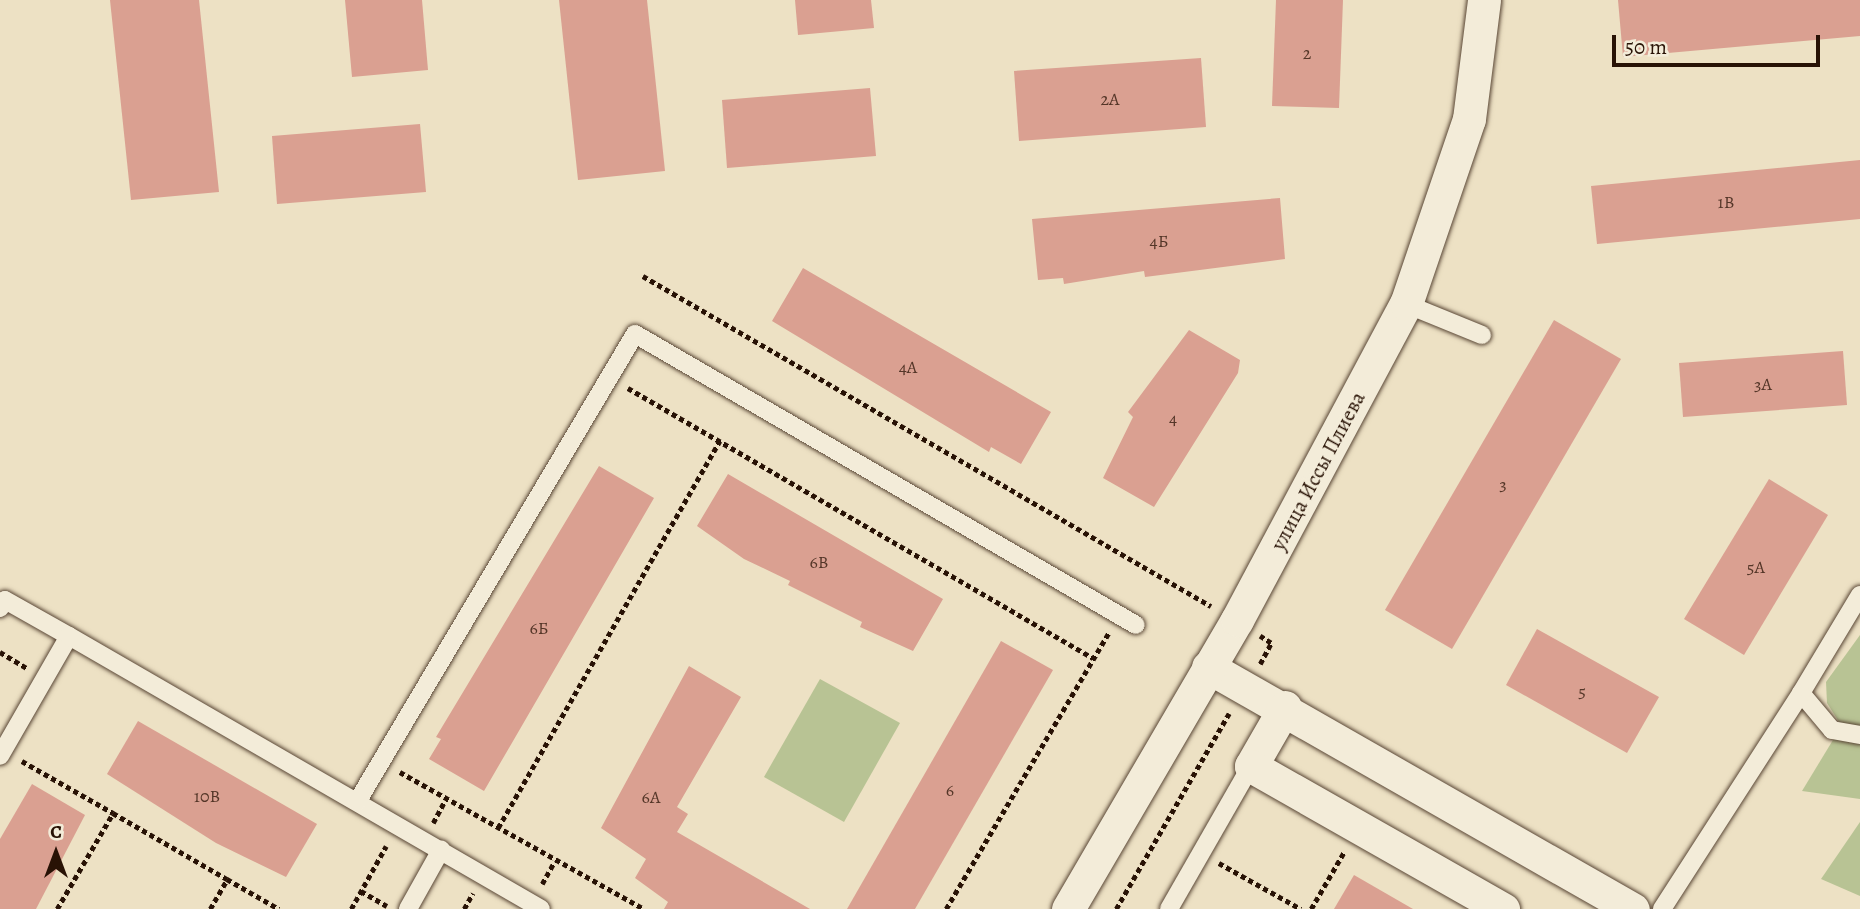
<!DOCTYPE html>
<html>
<head>
<meta charset="utf-8">
<style>
  body { margin:0 }
  #map { position:relative; width:1860px; height:909px; overflow:hidden; background:#ede1c4; font-family:Alegreya,serif }
  div>[style] { position:absolute }
  .green>* { inset:0; background:#b8c394 }
  .building>* { inset:0; background:#daa091 }
  .path>* { height:4.5px; margin-top:-2.25px; transform-origin:0; background:repeating-linear-gradient(90deg,#281205 0 5px,transparent 0 8.5px) }
  .roads { filter:drop-shadow(0 0 2px #594635) drop-shadow(0 0 2px #594635) }
  .lane>* { height:18px; margin:-9px; padding:0 9px; transform-origin:9px; border-radius:9px; background:#f3ecd9 }
  .street>* { height:33px; margin:-16.5px; padding:0 16.5px; transform-origin:16.5px; border-radius:16.5px; background:#f3ecd9 }
  span { translate:-50% -50%; white-space:nowrap; text-align:center; line-height:1.15; -webkit-text-stroke:6px #f3ecd9; paint-order:stroke }
  .number-label { font-size:18px; color:#543628 }
  .number-label span { -webkit-text-stroke-width:0 }
  .street-label { font-size:21px; color:#281205 }
  .north { position:absolute; left:21px; top:818px; width:70px; height:70px; -webkit-text-stroke:5px #f3ecd9; paint-order:stroke; rotate:0deg; font-size:19px; font-weight:700; line-height:28px; text-align:center; color:#281205 }
  .north::after { content:''; display:block; margin:auto; width:24px; height:32px; background:#281205; clip-path:polygon(50% 0,100% 100%,50% 72%,0 100%) }
  .scale { position:absolute; left:1612px; top:35px; width:208px; height:32px; box-sizing:border-box; border:4px solid #281205; border-top:0; padding-left:9px; font-size:21px; line-height:24px; white-space:nowrap; color:#281205; -webkit-text-stroke:5px #f3ecd9; paint-order:stroke }
</style>
</head>
<body>
<div id="map">
  <div class="green">
    <i style="clip-path:polygon(1860px 635px,1860px 728px,1841px 725px,1827px 703px,1826px 682px)"></i>
    <i style="clip-path:polygon(820px 679px,900px 723px,844px 822px,764px 777px)"></i>
    <i style="clip-path:polygon(1836px 735px,1860px 739px,1860px 799px,1802px 791px)"></i>
    <i style="clip-path:polygon(1860px 822px,1860px 896px,1821px 879px)"></i>
  </div>
  <div class="building">
    <i style="clip-path:polygon(110px 0,199px 0,219px 192px,131px 200px)"></i>
    <i style="clip-path:polygon(345px 0,422px 0,428px 70px,352px 77px)"></i>
    <i style="clip-path:polygon(559px 0,647px 0,665px 171px,578px 180px)"></i>
    <i style="clip-path:polygon(795px 0,871px 0,874px 28px,798px 35px)"></i>
    <i style="clip-path:polygon(1276px 0,1343px 0,1339px 108px,1272px 106px)"></i>
    <i style="clip-path:polygon(1618px 0,1860px 0,1860px 36px,1623px 57px)"></i>
    <i style="clip-path:polygon(1201px 58px,1206px 127px,1019px 141px,1014px 71px)"></i>
    <i style="clip-path:polygon(870px 88px,876px 156px,727px 168px,722px 100px)"></i>
    <i style="clip-path:polygon(420px 124px,426px 192px,277px 204px,272px 136px)"></i>
    <i style="clip-path:polygon(1860px 160px,1860px 219px,1597px 244px,1591px 186px)"></i>
    <i style="clip-path:polygon(1280px 198px,1285px 259px,1145px 277px,1144px 271px,1064px 284px,1063px 278px,1038px 280px,1032px 219px)"></i>
    <i style="clip-path:polygon(803px 268px,1051px 412px,1021px 464px,991px 447px,989px 452px,772px 321px)"></i>
    <i style="clip-path:polygon(1554px 320px,1621px 359px,1452px 649px,1385px 610px)"></i>
    <i style="clip-path:polygon(1189px 330px,1240px 360px,1238px 373px,1154px 507px,1103px 478px,1133px 417px,1128px 412px)"></i>
    <i style="clip-path:polygon(1843px 351px,1847px 405px,1683px 417px,1679px 363px)"></i>
    <i style="clip-path:polygon(599px 466px,654px 498px,484px 791px,429px 759px,441px 739px,436px 737px)"></i>
    <i style="clip-path:polygon(728px 474px,943px 599px,913px 651px,860px 627px,862px 622px,788px 585px,790px 581px,744px 559px,697px 526px)"></i>
    <i style="clip-path:polygon(1769px 479px,1828px 515px,1744px 655px,1684px 619px)"></i>
    <i style="clip-path:polygon(1537px 629px,1659px 697px,1627px 753px,1506px 685px)"></i>
    <i style="clip-path:polygon(1001px 641px,1053px 670px,915px 909px,847px 909px)"></i>
    <i style="clip-path:polygon(689px 666px,741px 697px,677px 807px,688px 814px,677px 832px,810px 909px,664px 909px,668px 902px,635px 878px,646px 859px,601px 828px)"></i>
    <i style="clip-path:polygon(138px 721px,317px 824px,286px 877px,216px 843px,107px 774px)"></i>
    <i style="clip-path:polygon(32px 784px,85px 815px,36px 909px,0 909px,0 839px)"></i>
    <i style="clip-path:polygon(1354px 875px,1413px 909px,1334px 909px)"></i>
  </div>
  <div class="path">
    <i style="left:643px;top:276px;width:657px;rotate:30.16deg"></i>
    <i style="left:628px;top:388px;width:538px;rotate:30.14deg"></i>
    <i style="left:0;top:652px;width:31px;rotate:31deg"></i>
    <i style="left:1260px;top:664px;width:24px;rotate:-62deg"></i>
    <i style="left:1271px;top:643px;width:13px;rotate:-148deg"></i>
    <i style="left:22px;top:761px;width:105px;rotate:29.7deg"></i>
    <i style="left:400px;top:772px;width:280px;rotate:29.3deg"></i>
    <i style="left:433px;top:823px;width:27px;rotate:-62deg"></i>
    <i style="left:498px;top:828px;width:446px;rotate:-60.2deg"></i>
    <i style="left:1219px;top:863px;width:94px;rotate:29.3deg"></i>
    <i style="left:542px;top:884px;width:26px;rotate:-61deg"></i>
    <i style="left:361px;top:891px;width:30px;rotate:30deg"></i>
    <i style="left:57px;top:909px;width:111px;rotate:-59.7deg"></i>
    <i style="left:113px;top:813px;width:132px;rotate:30.1deg"></i>
    <i style="left:210px;top:909px;width:34px;rotate:-60deg"></i>
    <i style="left:227px;top:879px;width:60px;rotate:30deg"></i>
    <i style="left:351px;top:909px;width:72px;rotate:-60.9deg"></i>
    <i style="left:464px;top:909px;width:18px;rotate:-61deg"></i>
    <i style="left:946px;top:909px;width:321px;rotate:-59.5deg"></i>
    <i style="left:1116px;top:909px;width:226px;rotate:-60deg"></i>
    <i style="left:1311px;top:909px;width:66px;rotate:-59.9deg"></i>
  </div>
  <div class="roads">
    <div class="lane">
      <i style="left:1406px;top:304px;width:82px;rotate:22.2deg"></i>
      <i style="left:1860px;top:595px;width:114px;rotate:121deg"></i>
      <i style="left:1801px;top:693px;width:48px;rotate:50deg"></i>
      <i style="left:1832px;top:730px;width:28px;rotate:10deg"></i>
      <i style="left:0;top:608px;width:9px;rotate:-58deg"></i>
      <i style="left:5px;top:600px;width:73px;rotate:29.4deg"></i>
      <i style="left:69px;top:636px;width:138px;rotate:119.9deg"></i>
      <i style="left:69px;top:636px;width:545px;rotate:30.04deg"></i>
      <i style="left:357px;top:802px;width:544px;rotate:-59.29deg"></i>
      <i style="left:635px;top:334px;width:579px;rotate:30.15deg"></i>
      <i style="left:408px;top:909px;width:68px;rotate:-60.8deg"></i>
      <i style="left:1169px;top:909px;width:165px;rotate:-60.2deg"></i>
      <i style="left:1662px;top:909px;width:257px;rotate:-57.2deg"></i>
    </div>
    <div class="street">
      <i style="left:1208px;top:667px;width:489px;rotate:29.7deg"></i>
      <i style="left:1285px;top:707px;width:68px;rotate:120deg"></i>
      <i style="left:1251px;top:766px;width:290px;rotate:29.6deg"></i>
      <i style="left:1068px;top:909px;width:335px;rotate:-59.7deg"></i>
      <i style="left:1237px;top:620px;width:358px;rotate:-61.9deg"></i>
      <i style="left:1406px;top:304px;width:195px;rotate:-71.2deg"></i>
      <i style="left:1469px;top:119px;width:120px;rotate:-82.8deg"></i>
    </div>
  </div>
  <div class="number-label">
    <span style="left:1307px;top:53px">2</span>
    <span style="left:1110px;top:99px">2А</span>
    <span style="left:1726px;top:202px">1В</span>
    <span style="left:1159px;top:241px">4Б</span>
    <span style="left:908px;top:367px">4А</span>
    <span style="left:1763px;top:384px">3А</span>
    <span style="left:1173px;top:418px">4</span>
    <span style="left:1503px;top:484px">3</span>
    <span style="left:819px;top:562px">6В</span>
    <span style="left:1756px;top:567px">5А</span>
    <span style="left:539px;top:628px">6Б</span>
    <span style="left:1582px;top:691px">5</span>
    <span style="left:950px;top:790px">6</span>
    <span style="left:207px;top:796px">10В</span>
    <span style="left:651px;top:797px">6А</span>
  </div>
  <div class="street-label">
    <span style="left:1318px;top:471px;rotate:-62deg">улица Иссы Плиева</span>
  </div>
  <div class="north">С</div>
  <div class="scale">50 m</div>
</div>
</body>
</html>
